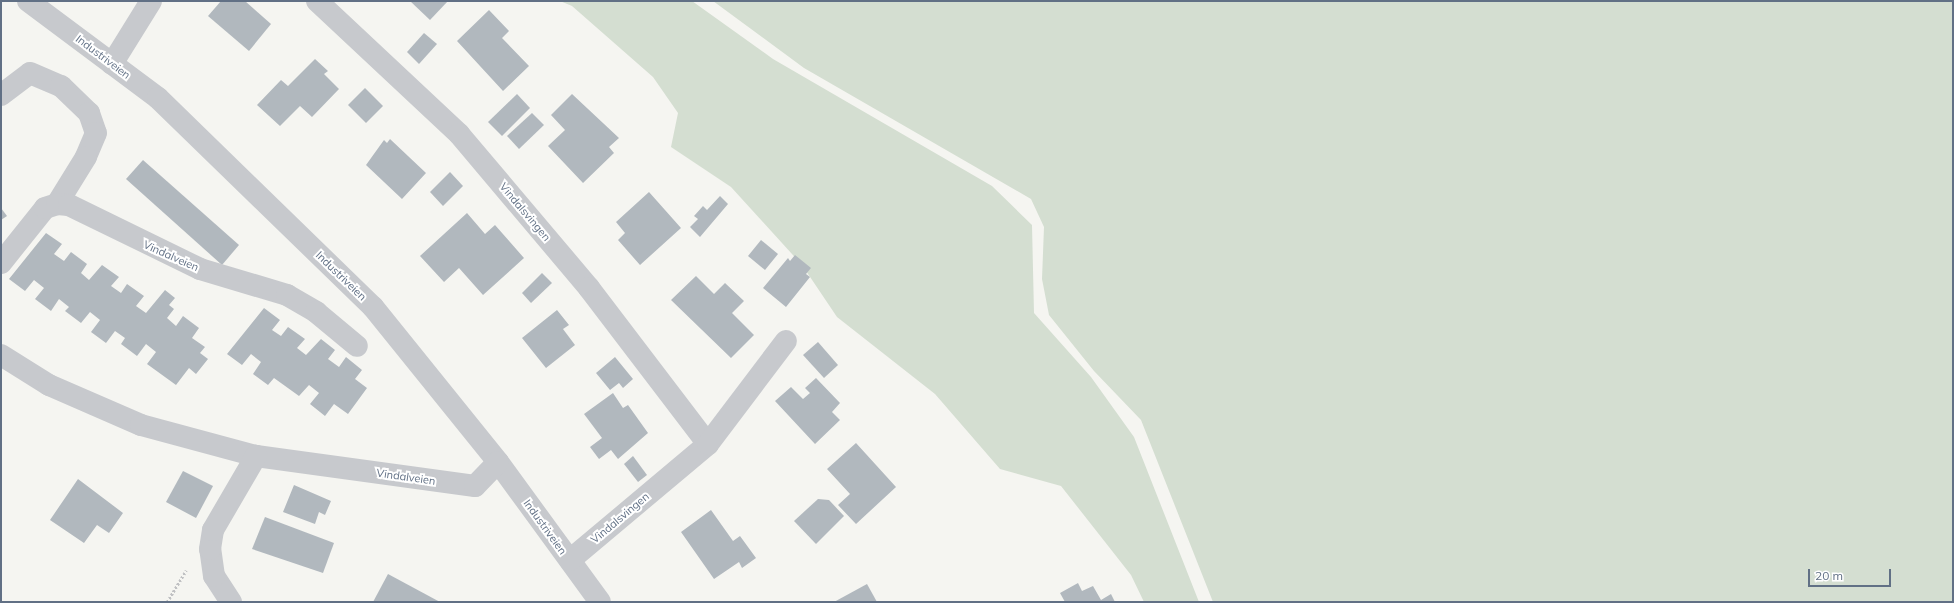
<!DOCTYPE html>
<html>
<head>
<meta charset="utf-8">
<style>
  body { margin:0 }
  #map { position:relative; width:1954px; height:603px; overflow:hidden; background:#f5f5f1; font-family:Mulish,sans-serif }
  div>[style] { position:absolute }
  .green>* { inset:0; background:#d4ded1 }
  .building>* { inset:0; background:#b1b8be }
  .path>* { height:2.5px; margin-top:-1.25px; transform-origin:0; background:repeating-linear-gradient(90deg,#c0c1c3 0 2px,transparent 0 4px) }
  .minor>* { height:22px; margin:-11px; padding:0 11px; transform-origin:11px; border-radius:11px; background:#c7c9cd }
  span { translate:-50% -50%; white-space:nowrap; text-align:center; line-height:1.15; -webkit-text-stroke:4px #fff; paint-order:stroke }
  .street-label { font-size:11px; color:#617085 }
  .frame { position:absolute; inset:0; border:2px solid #617085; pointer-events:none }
  .scale { position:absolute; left:1808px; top:569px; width:83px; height:18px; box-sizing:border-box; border:2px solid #617085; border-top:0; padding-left:5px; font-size:12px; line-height:14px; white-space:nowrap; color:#617085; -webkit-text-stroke:3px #fff; paint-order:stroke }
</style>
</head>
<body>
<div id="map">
  <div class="green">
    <i style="clip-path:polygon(560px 1px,692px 1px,773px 59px,992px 186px,1032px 225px,1034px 313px,1091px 377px,1134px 437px,1199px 602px,1144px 602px,1131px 575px,1061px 486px,1000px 469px,935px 394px,837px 317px,802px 265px,731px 187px,671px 147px,678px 113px,653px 77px,572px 6px)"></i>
    <i style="clip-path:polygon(713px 1px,1953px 1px,1953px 602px,1213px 602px,1141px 420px,1094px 371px,1049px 315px,1042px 279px,1044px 227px,1031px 199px,804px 68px)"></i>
  </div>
  <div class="building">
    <i style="clip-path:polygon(221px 1px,245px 1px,271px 24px,249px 51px,208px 16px)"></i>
    <i style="clip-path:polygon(410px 1px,448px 1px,430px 20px)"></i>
    <i style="clip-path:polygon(489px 10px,509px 31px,502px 38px,529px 66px,503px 91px,457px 41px)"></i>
    <i style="clip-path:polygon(424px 33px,437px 44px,419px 64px,407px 52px)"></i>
    <i style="clip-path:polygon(315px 59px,328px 71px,324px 74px,339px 89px,312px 117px,300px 106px,280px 126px,257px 105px,281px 80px,288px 86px)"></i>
    <i style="clip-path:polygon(365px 88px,383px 106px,366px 123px,348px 105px)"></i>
    <i style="clip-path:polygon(517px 94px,530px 108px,502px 136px,488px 122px)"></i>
    <i style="clip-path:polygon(572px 94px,619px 138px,609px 147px,614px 153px,583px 183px,548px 146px,565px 130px,551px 115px)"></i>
    <i style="clip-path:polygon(532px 113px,544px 125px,519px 149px,507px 136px)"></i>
    <i style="clip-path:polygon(390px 139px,426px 173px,402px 199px,366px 165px,384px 140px,387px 143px)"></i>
    <i style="clip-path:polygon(143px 160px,239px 245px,222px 265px,126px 179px)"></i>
    <i style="clip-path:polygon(450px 172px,463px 186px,443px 206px,430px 192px)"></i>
    <i style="clip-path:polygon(649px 192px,681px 228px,640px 265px,618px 240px,625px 233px,616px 222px)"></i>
    <i style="clip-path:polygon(720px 196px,728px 204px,700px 237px,690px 227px,698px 219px,694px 216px,703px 206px,707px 210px)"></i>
    <i style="clip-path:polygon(1px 208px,7px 216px,1px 220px)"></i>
    <i style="clip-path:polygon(467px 213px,485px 234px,495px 225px,524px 258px,483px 295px,459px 268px,444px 282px,420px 256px)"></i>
    <i style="clip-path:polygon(46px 233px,62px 244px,54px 254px,64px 261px,71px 252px,87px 264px,81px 273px,89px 280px,102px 265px,119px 277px,111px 286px,121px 293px,127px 284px,144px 296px,136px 306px,146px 313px,165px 290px,175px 298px,169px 305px,174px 309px,167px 318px,176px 326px,183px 316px,199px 328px,192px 338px,205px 347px,200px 353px,208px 359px,196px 374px,189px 368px,176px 385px,147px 364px,156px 352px,146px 344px,137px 356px,121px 344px,125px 338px,115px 331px,106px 343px,91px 332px,100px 320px,90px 312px,81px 323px,65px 311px,69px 307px,59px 299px,51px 311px,35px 299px,44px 288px,34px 280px,25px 291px,9px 279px)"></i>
    <i style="clip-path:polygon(761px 240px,778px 254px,765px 270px,748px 256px)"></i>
    <i style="clip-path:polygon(795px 255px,811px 268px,806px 274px,810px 277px,786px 307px,763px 288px,788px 258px,790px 261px)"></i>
    <i style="clip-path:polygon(542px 273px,552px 283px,531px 303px,522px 293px)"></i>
    <i style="clip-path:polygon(696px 276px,714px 294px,725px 283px,744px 301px,732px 313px,754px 335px,731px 358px,671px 300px)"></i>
    <i style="clip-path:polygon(264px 308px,280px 320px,272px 330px,281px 336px,288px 327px,305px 339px,297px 348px,306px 355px,321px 339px,335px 350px,328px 359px,339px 367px,346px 357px,362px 370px,355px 379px,367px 388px,348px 414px,334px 404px,325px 416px,310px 404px,319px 393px,309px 385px,299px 396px,274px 378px,268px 385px,253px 374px,261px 362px,251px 354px,242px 365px,227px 354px)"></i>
    <i style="clip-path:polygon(557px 310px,569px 325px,563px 329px,575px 345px,546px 368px,522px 338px)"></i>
    <i style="clip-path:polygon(818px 342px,838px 365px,824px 378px,803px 355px)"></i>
    <i style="clip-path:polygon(615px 357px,633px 379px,623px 388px,619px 383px,610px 390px,596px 373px)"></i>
    <i style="clip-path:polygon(816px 378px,840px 403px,832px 412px,840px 420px,815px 444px,775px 401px,791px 387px,803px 399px,810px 393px,805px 388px)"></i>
    <i style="clip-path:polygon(613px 393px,623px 408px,628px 405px,648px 433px,618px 459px,611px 450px,599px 459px,590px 447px,602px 438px,584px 414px)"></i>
    <i style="clip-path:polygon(856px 443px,896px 487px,856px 524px,838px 505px,850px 494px,827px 469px)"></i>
    <i style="clip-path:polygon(633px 456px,647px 475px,638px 482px,624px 464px)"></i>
    <i style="clip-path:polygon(183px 471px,213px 486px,196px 518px,166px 502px)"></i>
    <i style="clip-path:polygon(78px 479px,123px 513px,109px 533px,97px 525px,84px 543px,50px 520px)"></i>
    <i style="clip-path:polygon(294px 485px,331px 501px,325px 515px,319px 512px,315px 524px,283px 512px)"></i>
    <i style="clip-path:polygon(818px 499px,829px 500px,844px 516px,816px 544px,794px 521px)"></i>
    <i style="clip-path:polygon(711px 510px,733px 541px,740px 536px,756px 558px,742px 568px,739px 562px,714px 579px,681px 532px)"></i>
    <i style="clip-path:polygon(265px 517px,334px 543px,323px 573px,252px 549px)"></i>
    <i style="clip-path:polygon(388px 574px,440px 602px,373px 602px)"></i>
    <i style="clip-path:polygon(1078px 583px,1082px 591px,1093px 586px,1101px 600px,1111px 594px,1115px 602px,1065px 602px,1060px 593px)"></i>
    <i style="clip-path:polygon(867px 584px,877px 602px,834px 602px)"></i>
  </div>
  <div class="path">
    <i style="left:167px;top:602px;width:37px;rotate:-59deg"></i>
  </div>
  <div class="minor">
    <i style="left:28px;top:1px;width:162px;rotate:36.7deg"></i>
    <i style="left:158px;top:98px;width:300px;rotate:44.2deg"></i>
    <i style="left:373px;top:307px;width:199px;rotate:51.1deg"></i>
    <i style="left:498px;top:462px;width:173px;rotate:53.9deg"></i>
    <i style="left:317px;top:1px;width:195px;rotate:43.1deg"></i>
    <i style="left:459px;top:134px;width:202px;rotate:49.8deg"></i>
    <i style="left:589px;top:288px;width:196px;rotate:52.7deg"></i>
    <i style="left:112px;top:64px;width:74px;rotate:-58.2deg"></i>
    <i style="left:1px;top:95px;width:36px;rotate:-37deg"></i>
    <i style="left:30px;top:73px;width:34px;rotate:23deg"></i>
    <i style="left:61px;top:86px;width:39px;rotate:44deg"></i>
    <i style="left:89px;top:113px;width:21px;rotate:71deg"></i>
    <i style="left:96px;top:133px;width:26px;rotate:113deg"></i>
    <i style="left:86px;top:157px;width:55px;rotate:121.7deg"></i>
    <i style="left:1px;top:263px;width:70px;rotate:-51.3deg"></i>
    <i style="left:45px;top:208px;width:13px;rotate:-18deg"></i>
    <i style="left:57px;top:204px;width:12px;rotate:5deg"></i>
    <i style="left:69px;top:205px;width:146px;rotate:26deg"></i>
    <i style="left:200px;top:269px;width:91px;rotate:16.6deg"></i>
    <i style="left:287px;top:295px;width:34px;rotate:30deg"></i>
    <i style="left:316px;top:312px;width:53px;rotate:39.7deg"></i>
    <i style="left:1px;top:355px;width:57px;rotate:32deg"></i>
    <i style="left:49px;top:385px;width:100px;rotate:23.5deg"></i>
    <i style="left:141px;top:425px;width:119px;rotate:15.1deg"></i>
    <i style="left:256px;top:456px;width:221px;rotate:7.8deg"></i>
    <i style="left:475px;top:486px;width:33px;rotate:-46deg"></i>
    <i style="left:570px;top:560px;width:180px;rotate:-40deg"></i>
    <i style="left:708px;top:444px;width:129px;rotate:-52.9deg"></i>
    <i style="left:231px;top:602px;width:31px;rotate:-123deg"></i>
    <i style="left:214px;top:576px;width:27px;rotate:-98deg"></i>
    <i style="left:210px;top:549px;width:19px;rotate:-81deg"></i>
    <i style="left:213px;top:530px;width:86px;rotate:-59.8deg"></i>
  </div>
  <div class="street-label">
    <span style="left:103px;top:57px;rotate:37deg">Industriveien</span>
    <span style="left:525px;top:212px;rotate:50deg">Vindalsvingen</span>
    <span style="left:171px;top:256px;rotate:24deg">Vindalveien</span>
    <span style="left:341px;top:276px;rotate:44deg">Industriveien</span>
    <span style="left:406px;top:477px;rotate:8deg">Vindalveien</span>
    <span style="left:620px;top:518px;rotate:-40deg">Vindalsvingen</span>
    <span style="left:545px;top:527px;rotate:54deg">Industriveien</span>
  </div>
  <div class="frame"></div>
  <div class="scale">20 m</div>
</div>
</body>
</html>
